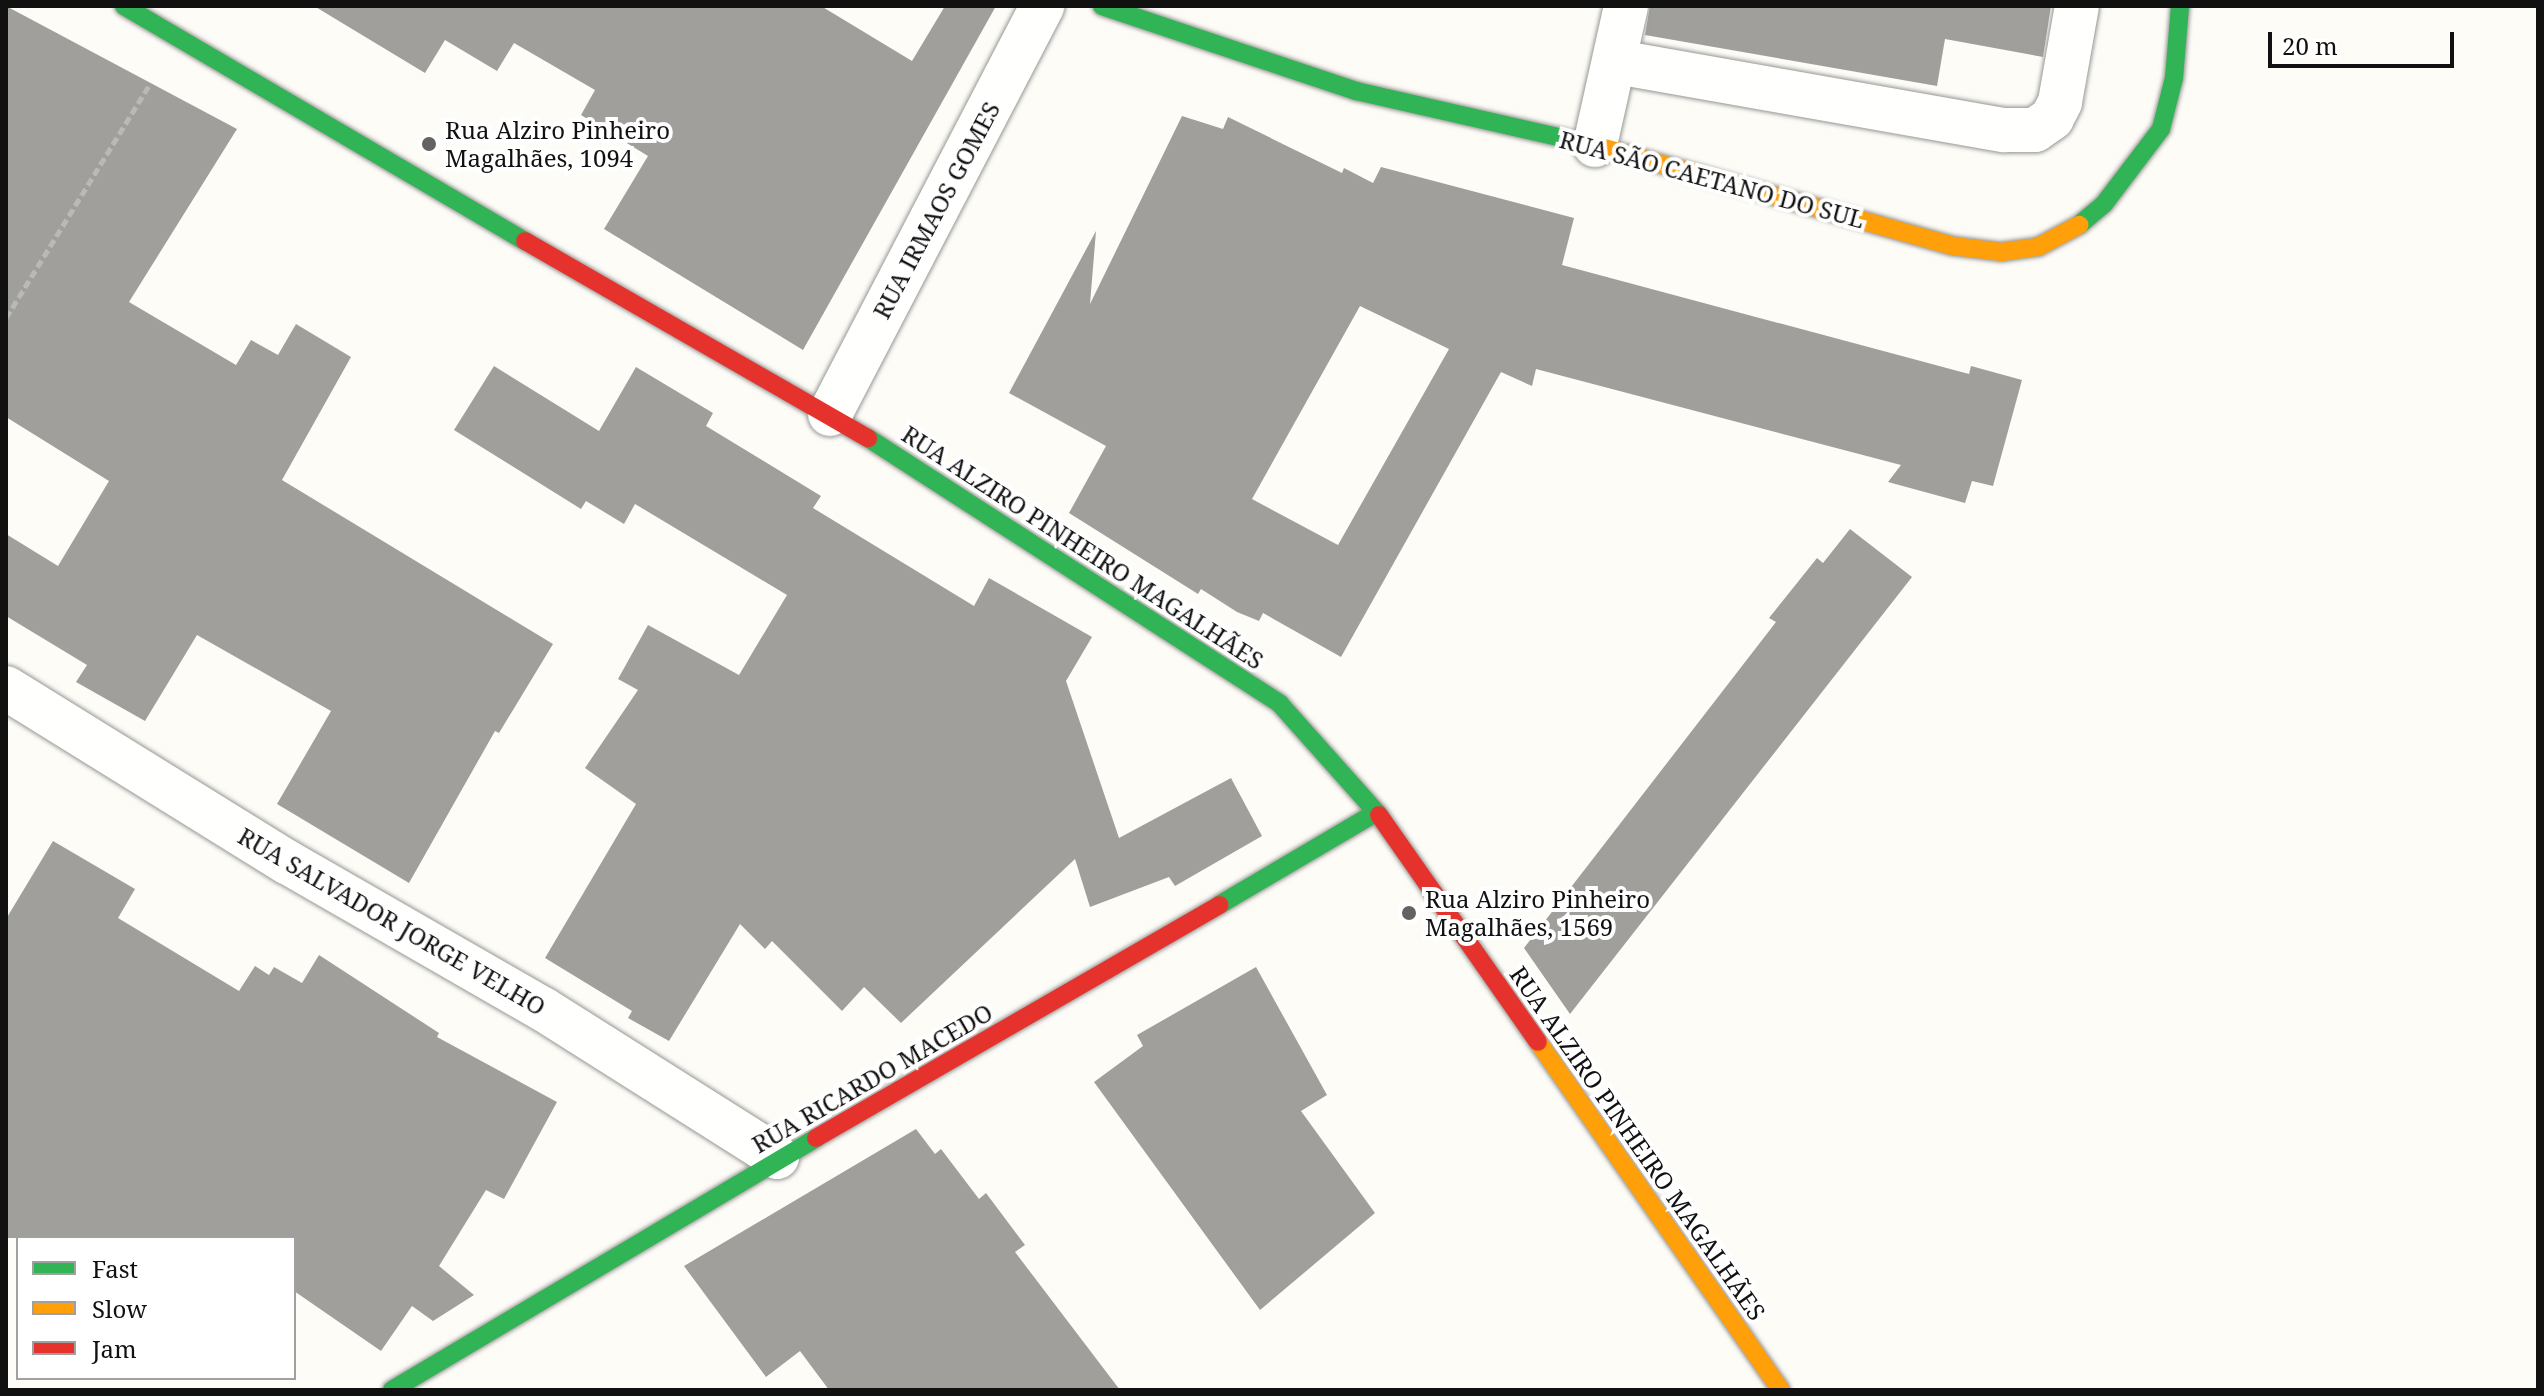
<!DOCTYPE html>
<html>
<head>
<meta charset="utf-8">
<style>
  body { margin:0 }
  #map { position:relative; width:2544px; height:1396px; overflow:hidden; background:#fdfcf7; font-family:"Noto Serif",serif }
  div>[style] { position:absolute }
  .building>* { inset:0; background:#a19f9c }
  .path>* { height:5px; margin-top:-2.5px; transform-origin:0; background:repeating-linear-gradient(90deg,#b9b9b8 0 8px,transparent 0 12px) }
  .roads { filter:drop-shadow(0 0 2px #979795) drop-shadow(0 0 2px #979795) }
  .street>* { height:44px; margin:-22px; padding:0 22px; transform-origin:22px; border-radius:22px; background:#fffffe }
  .fast>* { height:18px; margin:-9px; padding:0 9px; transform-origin:9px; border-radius:9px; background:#30b455 }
  .slow>* { height:18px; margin:-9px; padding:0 9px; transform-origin:9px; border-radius:9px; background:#ff9f0a }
  .jam>* { height:18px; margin:-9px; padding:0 9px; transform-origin:9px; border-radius:9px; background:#e5322d }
  .dots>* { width:22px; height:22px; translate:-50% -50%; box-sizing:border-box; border:4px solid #fff; border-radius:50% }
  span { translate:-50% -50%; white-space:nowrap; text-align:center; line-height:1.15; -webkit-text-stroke:8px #fff; paint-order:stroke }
  .poi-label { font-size:24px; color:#111 }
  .left { translate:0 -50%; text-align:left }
  .street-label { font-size:24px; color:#111 }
  .frame { position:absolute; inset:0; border:8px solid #111; pointer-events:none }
  .legend { position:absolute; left:16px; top:1236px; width:280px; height:144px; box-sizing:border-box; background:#fff; border:2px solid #a0a0a0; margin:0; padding:10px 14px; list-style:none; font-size:24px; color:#111 }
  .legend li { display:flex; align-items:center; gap:16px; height:40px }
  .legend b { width:40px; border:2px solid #a0a0a0 }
  .scale { position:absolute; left:2268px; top:32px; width:186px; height:36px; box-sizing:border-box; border:4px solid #111; border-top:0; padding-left:10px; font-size:24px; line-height:28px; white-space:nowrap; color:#111; -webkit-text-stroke:6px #fff; paint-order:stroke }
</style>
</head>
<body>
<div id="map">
  <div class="building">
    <i style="clip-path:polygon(6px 6px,237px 129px,129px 302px,236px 365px,251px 340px,278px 355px,296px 324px,351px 357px,282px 480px,553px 644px,499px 733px,495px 731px,409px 883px,277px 804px,331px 711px,197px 635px,145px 721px,76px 682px,87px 665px,6px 616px,6px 534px,58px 566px,109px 481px,6px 417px)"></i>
    <i style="clip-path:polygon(314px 6px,821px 6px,912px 61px,945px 6px,996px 6px,803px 350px,604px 229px,648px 156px,581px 115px,595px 90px,514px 43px,497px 71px,445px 40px,425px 73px)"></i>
    <i style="clip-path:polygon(1650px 6px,2051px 6px,2043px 57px,1945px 39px,1937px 86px,1645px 35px)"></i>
    <i style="clip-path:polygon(evenodd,1182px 116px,1223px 129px,1228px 117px,1342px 173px,1344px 168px,1373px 183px,1381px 167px,1574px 218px,1562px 265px,1969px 374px,1971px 366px,2022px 380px,1993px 486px,1972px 481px,1965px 503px,1888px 482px,1901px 465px,1536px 369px,1532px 386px,1501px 372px,1341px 657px,1263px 613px,1259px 621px,1237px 612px,1201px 589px,1198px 594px,1069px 513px,1106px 446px,1009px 393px,1096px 231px,1090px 304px,1182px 116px,1360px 306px,1449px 349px,1338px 545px,1252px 499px,1360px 306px)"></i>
    <i style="clip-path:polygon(494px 366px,599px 431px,636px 367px,713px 413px,706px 426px,821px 496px,813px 508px,974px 606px,989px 578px,1092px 637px,1066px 681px,1119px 838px,1231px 778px,1262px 836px,1175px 886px,1169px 877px,1090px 907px,1075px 859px,901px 1023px,864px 987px,842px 1011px,772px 941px,765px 949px,740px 924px,669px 1041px,628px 1018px,632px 1011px,545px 958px,636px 804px,585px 768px,638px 690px,618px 679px,648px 625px,739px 675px,787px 595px,635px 504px,624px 524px,586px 501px,581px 509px,454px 430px)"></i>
    <i style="clip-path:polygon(1850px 529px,1912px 577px,1570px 1014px,1524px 948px,1776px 622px,1769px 618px,1817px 558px,1823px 563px)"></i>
    <i style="clip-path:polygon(53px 841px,135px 889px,118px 918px,239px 991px,255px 966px,269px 975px,274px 967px,302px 983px,319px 955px,439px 1033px,437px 1037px,557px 1102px,504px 1199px,486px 1190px,439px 1266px,474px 1295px,433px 1321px,412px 1306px,381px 1351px,294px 1291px,294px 1238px,6px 1238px,6px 919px)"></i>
    <i style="clip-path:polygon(1256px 967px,1327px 1095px,1301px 1111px,1375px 1213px,1260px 1310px,1094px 1082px,1143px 1046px,1137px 1035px)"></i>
    <i style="clip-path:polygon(916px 1129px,935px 1154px,941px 1149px,979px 1199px,986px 1193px,1025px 1245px,1015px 1252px,1120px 1390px,829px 1390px,800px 1351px,766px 1377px,684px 1266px)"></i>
  </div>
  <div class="path">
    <i style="left:6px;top:318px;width:275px;rotate:-58.4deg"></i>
  </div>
  <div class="roads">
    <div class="street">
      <i style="left:1617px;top:62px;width:393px;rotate:10deg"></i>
      <i style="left:2004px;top:130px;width:31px"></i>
      <i style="left:2035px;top:130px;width:21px;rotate:-35deg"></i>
      <i style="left:2052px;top:118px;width:18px;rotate:-63deg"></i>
      <i style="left:2060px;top:102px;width:97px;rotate:-80deg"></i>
      <i style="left:1595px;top:145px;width:142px;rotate:-77.4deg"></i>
      <i style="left:830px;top:414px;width:460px;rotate:-62.5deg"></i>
      <i style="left:6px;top:688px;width:331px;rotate:31.8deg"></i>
      <i style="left:287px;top:862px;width:295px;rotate:29.9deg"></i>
      <i style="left:543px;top:1009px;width:277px;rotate:32.3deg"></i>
    </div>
    <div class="fast">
      <i style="left:124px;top:6px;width:465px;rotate:30.4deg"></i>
      <i style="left:1102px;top:6px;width:268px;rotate:18.5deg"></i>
      <i style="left:1356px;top:91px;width:240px;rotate:12.8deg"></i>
      <i style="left:2079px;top:225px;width:33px;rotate:-40deg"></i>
      <i style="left:2104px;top:204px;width:94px;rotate:-52.8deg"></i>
      <i style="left:2161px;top:129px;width:53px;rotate:-75.7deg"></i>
      <i style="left:2174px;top:78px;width:72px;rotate:-85.2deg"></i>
      <i style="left:868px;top:438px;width:490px;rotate:32.8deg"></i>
      <i style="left:1280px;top:704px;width:149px;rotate:48.3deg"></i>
      <i style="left:1219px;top:905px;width:183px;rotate:-30.5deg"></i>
      <i style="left:392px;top:1390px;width:493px;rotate:-30.7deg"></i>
    </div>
    <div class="slow">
      <i style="left:1590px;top:144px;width:377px;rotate:15.7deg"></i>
      <i style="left:1953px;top:246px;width:48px;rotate:7.1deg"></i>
      <i style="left:2001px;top:252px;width:37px;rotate:-8deg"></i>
      <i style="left:2038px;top:247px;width:47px;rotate:-28.2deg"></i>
      <i style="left:1538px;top:1042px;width:424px;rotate:55.1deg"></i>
    </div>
    <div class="jam">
      <i style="left:525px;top:241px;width:396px;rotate:29.9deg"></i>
      <i style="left:1379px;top:815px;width:277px;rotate:55deg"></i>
      <i style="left:816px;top:1138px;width:466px;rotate:-30deg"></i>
    </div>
  </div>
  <div class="dots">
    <i style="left:429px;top:144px;background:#646362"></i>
    <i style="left:1409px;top:913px;background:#646362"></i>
  </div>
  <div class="poi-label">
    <span class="left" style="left:445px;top:144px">Rua Alziro Pinheiro<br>Magalhães, 1094</span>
    <span class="left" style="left:1425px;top:913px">Rua Alziro Pinheiro<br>Magalhães, 1569</span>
  </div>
  <div class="street-label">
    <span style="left:1712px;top:179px;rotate:15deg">RUA SÃO CAETANO DO SUL</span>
    <span style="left:936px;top:210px;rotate:-62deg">RUA IRMAOS GOMES</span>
    <span style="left:1083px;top:547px;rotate:33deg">RUA ALZIRO PINHEIRO MAGALHÃES</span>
    <span style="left:392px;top:921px;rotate:30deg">RUA SALVADOR JORGE VELHO</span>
    <span style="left:872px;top:1078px;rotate:-30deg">RUA RICARDO MACEDO</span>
    <span style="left:1638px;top:1143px;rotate:55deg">RUA ALZIRO PINHEIRO MAGALHÃES</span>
  </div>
  <div class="frame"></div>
  <ul class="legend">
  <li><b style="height:10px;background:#30b455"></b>Fast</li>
  <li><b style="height:10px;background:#ff9f0a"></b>Slow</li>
  <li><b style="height:10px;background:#e5322d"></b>Jam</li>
  </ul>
  <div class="scale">20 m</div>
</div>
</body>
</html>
